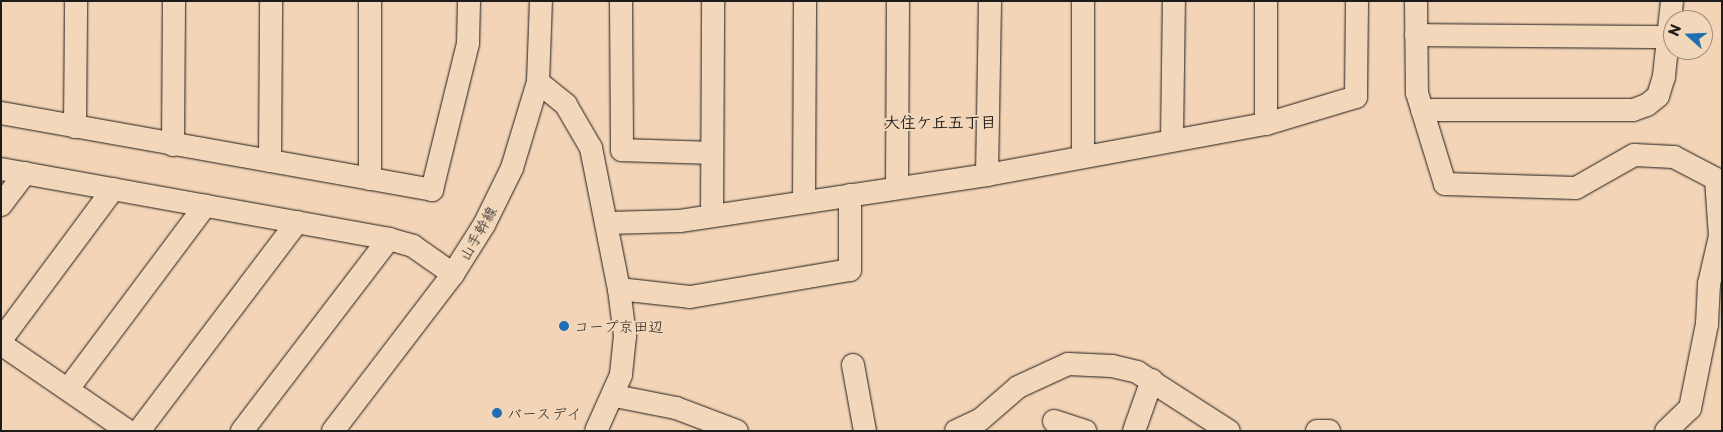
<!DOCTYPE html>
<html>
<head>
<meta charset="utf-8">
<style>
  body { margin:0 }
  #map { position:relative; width:1723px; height:432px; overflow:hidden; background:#f4d4b6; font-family:"Playpen Sans","Klee One",sans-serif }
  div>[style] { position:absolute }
  .roads { filter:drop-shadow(0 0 1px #1c1c1c) drop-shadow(0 0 1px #1c1c1c) }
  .minor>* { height:22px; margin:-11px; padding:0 11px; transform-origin:11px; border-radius:11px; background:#f3d7ba }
  .dots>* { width:14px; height:14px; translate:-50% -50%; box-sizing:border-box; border:2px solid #f3d7ba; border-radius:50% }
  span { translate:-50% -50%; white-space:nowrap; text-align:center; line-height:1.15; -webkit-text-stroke:4px #f3d7ba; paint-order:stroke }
  .street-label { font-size:15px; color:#1c1c1c }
  .poi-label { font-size:15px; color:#1c1c1c }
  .left { translate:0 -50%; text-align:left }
  .neighbourhood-label { font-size:16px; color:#1c1c1c; font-weight:700 }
  .frame { position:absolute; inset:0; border:2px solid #1c1c1c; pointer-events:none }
  .north { position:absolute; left:1663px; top:10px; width:50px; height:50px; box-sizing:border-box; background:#f3d7ba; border:1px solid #9d8c7b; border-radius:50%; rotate:290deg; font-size:14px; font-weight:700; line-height:20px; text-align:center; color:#1c1c1c }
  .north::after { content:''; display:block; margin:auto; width:18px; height:22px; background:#1f6fb2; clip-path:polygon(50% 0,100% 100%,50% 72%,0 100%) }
</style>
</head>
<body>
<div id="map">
  <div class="roads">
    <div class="minor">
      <i style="left:621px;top:1px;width:149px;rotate:89.6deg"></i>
      <i style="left:622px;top:150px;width:89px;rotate:1.9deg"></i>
      <i style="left:1416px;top:1px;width:92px;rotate:89.4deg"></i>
      <i style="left:1417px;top:93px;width:95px;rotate:72.9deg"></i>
      <i style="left:1445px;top:184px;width:131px;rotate:1.7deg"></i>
      <i style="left:1576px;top:188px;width:67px;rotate:-29.6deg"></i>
      <i style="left:1634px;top:155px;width:40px;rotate:2.9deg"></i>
      <i style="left:1674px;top:157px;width:47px;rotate:27.6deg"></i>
      <i style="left:1716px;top:179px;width:57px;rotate:86deg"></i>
      <i style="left:1720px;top:236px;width:49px;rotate:102.9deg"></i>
      <i style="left:1709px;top:284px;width:40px;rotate:92.9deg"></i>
      <i style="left:1707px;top:324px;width:86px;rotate:101.4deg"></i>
      <i style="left:1690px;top:408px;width:33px;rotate:136deg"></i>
      <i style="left:1416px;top:35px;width:254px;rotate:0.5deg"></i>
      <i style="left:538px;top:82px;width:36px;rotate:39deg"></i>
      <i style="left:566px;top:105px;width:50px;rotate:59.8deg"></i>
      <i style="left:591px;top:148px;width:144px;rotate:78.8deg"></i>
      <i style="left:619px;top:289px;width:47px;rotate:82.7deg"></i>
      <i style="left:625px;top:336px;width:39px;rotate:96deg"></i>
      <i style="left:621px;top:375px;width:61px;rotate:114.1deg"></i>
      <i style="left:1422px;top:110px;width:211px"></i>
      <i style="left:1633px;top:110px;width:15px;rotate:-20deg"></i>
      <i style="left:1647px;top:105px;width:14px;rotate:-39deg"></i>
      <i style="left:1658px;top:96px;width:21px;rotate:-73deg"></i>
      <i style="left:1664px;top:76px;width:75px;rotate:-83.9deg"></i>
      <i style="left:1px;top:113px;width:438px;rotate:10.1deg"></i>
      <i style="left:432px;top:190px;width:151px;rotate:-76.2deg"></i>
      <i style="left:468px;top:43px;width:42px;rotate:-88.6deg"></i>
      <i style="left:1266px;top:124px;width:123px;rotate:-90deg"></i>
      <i style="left:75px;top:127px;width:126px;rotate:-89.5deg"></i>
      <i style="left:1172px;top:139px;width:138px;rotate:-89.2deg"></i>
      <i style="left:173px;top:145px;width:144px;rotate:-89.6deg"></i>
      <i style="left:1083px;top:156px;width:155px;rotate:-90deg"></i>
      <i style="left:270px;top:161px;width:160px;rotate:-89.6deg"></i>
      <i style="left:1px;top:169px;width:394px;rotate:10.2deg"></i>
      <i style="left:389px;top:239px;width:25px;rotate:16deg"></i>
      <i style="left:413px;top:246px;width:49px;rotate:35deg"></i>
      <i style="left:987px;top:175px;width:174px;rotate:-89deg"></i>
      <i style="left:370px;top:179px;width:178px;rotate:-90deg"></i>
      <i style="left:897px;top:188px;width:187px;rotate:-89.7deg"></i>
      <i style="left:804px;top:201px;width:200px;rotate:-89.7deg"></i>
      <i style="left:1px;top:205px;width:40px;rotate:-53deg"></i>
      <i style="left:712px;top:216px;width:215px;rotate:-89.7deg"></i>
      <i style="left:607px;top:223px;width:73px;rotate:-1.6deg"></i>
      <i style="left:680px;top:221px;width:310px;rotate:-8.5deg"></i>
      <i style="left:987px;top:175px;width:284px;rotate:-10.4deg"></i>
      <i style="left:1266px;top:124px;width:94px;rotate:-16.7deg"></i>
      <i style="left:1356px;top:97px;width:96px;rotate:-89.4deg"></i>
      <i style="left:619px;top:289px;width:71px;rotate:6.4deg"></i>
      <i style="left:690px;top:297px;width:162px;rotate:-9.6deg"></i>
      <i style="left:850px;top:270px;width:75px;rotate:-90deg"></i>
      <i style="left:1px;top:340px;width:188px;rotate:-53.4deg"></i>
      <i style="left:1px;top:344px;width:154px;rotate:34.4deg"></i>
      <i style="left:853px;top:365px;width:67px;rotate:79.7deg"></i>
      <i style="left:68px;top:389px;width:229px;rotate:-53.2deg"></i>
      <i style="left:615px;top:396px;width:62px;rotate:11.1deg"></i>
      <i style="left:676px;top:408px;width:65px;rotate:20.7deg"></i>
      <i style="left:1054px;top:421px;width:33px;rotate:18deg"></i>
      <i style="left:139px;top:431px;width:262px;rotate:-52.9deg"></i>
      <i style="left:242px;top:431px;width:242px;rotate:-52.6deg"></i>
      <i style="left:333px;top:431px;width:198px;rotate:-52.6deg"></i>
      <i style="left:453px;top:274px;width:58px;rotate:-57.7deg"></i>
      <i style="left:484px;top:225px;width:64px;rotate:-63.8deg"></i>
      <i style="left:512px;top:168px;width:90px;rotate:-73.2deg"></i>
      <i style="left:538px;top:82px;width:81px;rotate:-87.9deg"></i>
      <i style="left:956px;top:431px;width:26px;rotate:-25deg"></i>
      <i style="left:980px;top:420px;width:50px;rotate:-41deg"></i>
      <i style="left:1018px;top:387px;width:55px;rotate:-24.7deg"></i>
      <i style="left:1068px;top:364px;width:44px;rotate:2.6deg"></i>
      <i style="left:1112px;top:366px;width:26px;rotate:13deg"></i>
      <i style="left:1137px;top:372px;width:109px;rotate:32.7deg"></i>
      <i style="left:1134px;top:431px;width:54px;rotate:-70.6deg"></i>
      <i style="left:1317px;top:431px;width:12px"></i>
    </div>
  </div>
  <div class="dots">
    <i style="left:564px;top:326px;background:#1f6fb2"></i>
    <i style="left:497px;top:413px;background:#1f6fb2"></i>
  </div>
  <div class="street-label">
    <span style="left:477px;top:233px;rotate:-60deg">山手幹線</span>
  </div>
  <div class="poi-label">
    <span class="left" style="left:574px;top:326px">コープ京田辺</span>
    <span class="left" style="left:507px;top:413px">バースデイ</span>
  </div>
  <div class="neighbourhood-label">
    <span style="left:940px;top:121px">大住ケ丘五丁目</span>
  </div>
  <div class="frame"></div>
  <div class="north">N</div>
</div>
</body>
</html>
